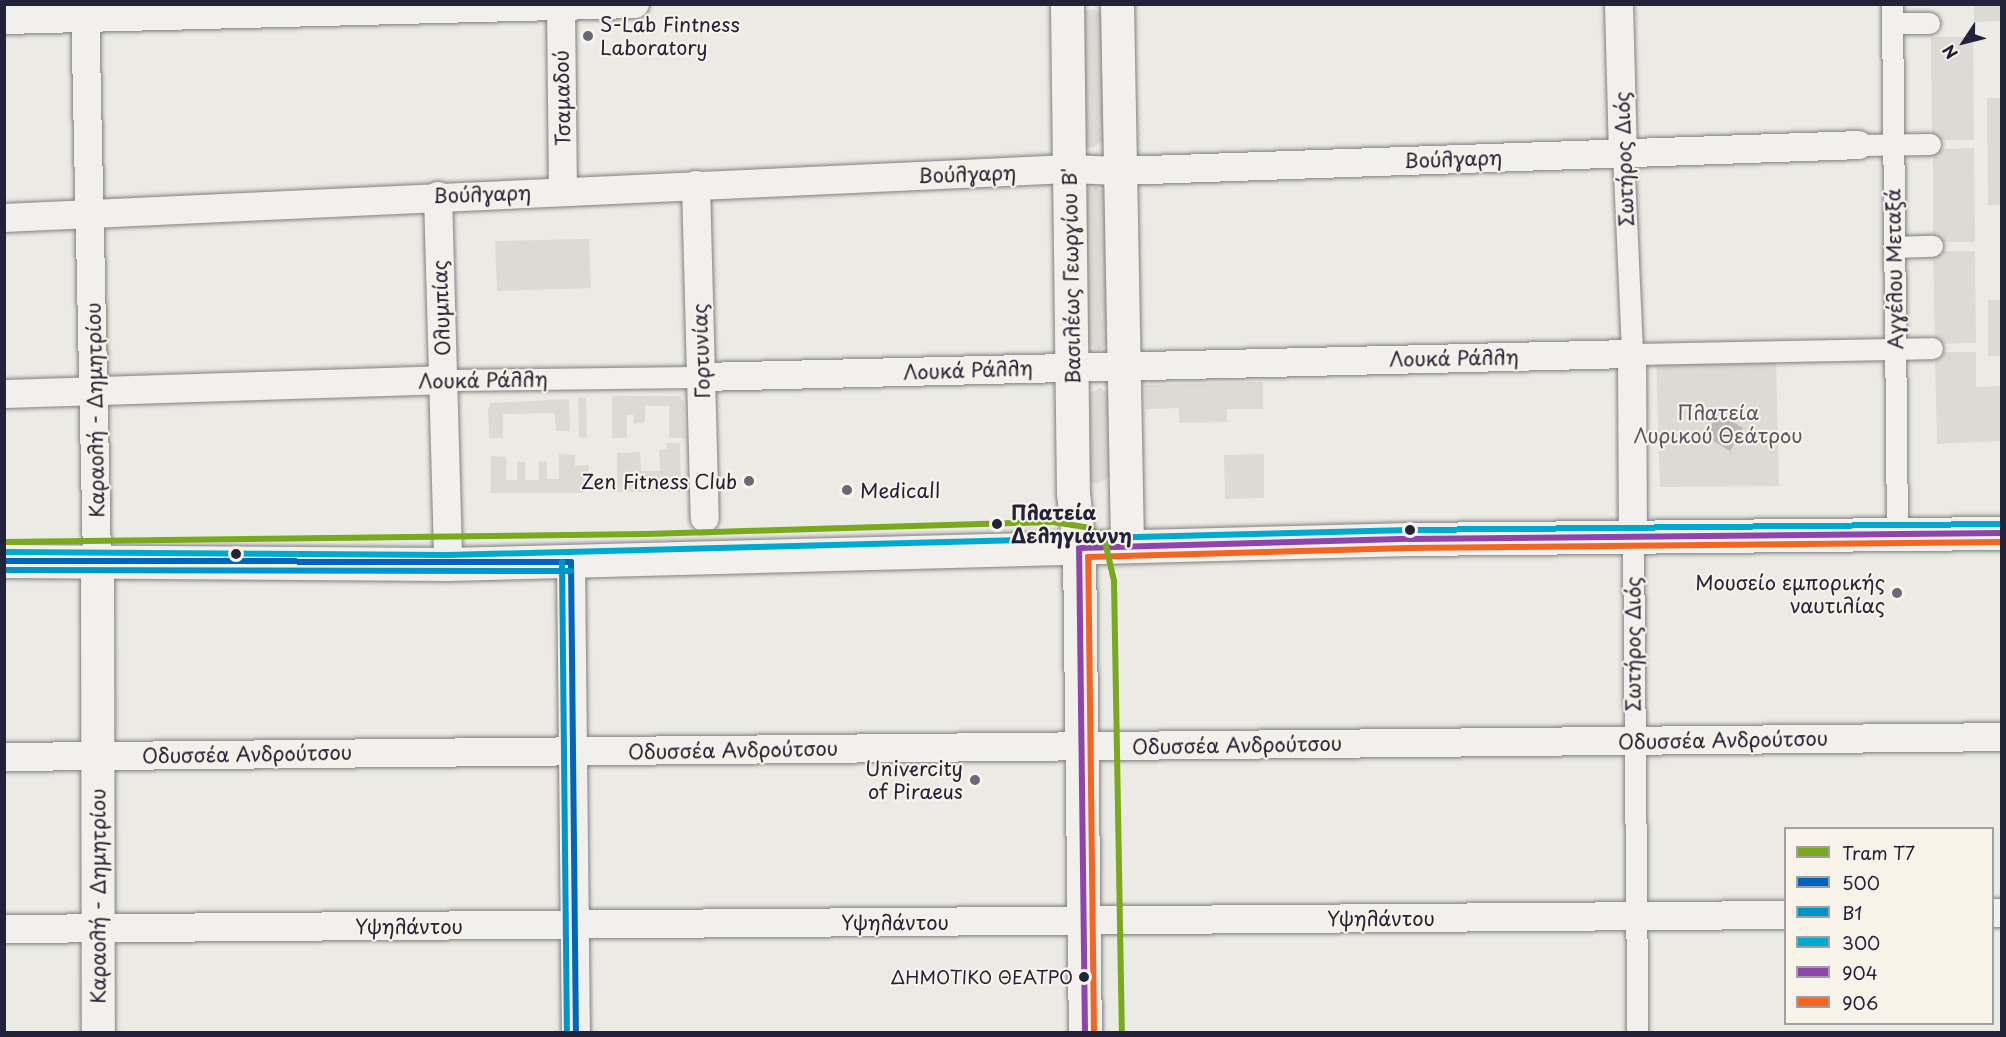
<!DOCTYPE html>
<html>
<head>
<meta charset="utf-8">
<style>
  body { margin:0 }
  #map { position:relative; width:2006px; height:1037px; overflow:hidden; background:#ebeae4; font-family:"Playpen Sans",sans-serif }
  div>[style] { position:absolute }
  .green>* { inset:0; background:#dddad5 }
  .water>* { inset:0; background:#bbb8b9 }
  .roads { filter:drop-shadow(0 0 2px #818083) drop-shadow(0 0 2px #818083) }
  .pedestrian>* { height:21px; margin:-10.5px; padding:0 10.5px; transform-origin:10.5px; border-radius:10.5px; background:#f1f0ec }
  .minor>* { height:28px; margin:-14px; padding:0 14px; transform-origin:14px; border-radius:14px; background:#f1f0ec }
  .tertiary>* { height:33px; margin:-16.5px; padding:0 16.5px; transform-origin:16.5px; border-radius:16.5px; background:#f1f0ec }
  .secondary>* { height:33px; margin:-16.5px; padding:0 16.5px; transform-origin:16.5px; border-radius:16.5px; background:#f1f0ec }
  .bus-1>* { height:6px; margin:-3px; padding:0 3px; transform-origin:3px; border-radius:3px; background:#0065bd }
  .bus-2>* { height:6px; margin:-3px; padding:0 3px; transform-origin:3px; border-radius:3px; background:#0095c8 }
  .bus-3>* { height:6px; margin:-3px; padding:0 3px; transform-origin:3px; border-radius:3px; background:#00a9ce }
  .bus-4>* { height:6px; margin:-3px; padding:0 3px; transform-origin:3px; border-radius:3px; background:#8e44ad }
  .bus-5>* { height:6px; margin:-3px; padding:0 3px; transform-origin:3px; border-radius:3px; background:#f26522 }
  .tram-1>* { height:6px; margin:-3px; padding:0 3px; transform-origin:3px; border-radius:3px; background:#79a91d }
  .dots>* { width:16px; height:16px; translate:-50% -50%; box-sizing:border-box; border:3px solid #f7f3e8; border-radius:50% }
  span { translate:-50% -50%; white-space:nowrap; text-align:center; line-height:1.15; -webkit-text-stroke:4.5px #f7f3e8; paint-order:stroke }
  .bus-label { font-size:18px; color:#22223b }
  .right { translate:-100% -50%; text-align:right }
  .poi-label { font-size:20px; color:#22223b }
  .left { translate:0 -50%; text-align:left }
  .street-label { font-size:20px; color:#22223b }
  .park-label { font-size:20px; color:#575566 }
  .stop-label { font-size:20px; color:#22223b; font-weight:700 }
  .frame { position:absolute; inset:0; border:6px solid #22223b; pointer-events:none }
  .legend { position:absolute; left:1784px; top:827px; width:210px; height:198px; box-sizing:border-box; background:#f7f3e8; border:2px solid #a29fa3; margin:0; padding:8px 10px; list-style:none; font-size:18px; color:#22223b }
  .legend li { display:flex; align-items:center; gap:12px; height:30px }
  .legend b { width:30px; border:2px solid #a29fa3 }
  .north { position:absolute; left:1934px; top:12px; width:60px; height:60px; -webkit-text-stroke:4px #f7f3e8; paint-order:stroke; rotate:235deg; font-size:16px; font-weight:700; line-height:24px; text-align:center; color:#22223b }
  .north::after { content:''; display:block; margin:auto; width:21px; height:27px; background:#22223b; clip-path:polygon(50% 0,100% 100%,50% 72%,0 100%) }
</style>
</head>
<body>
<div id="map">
  <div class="green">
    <i style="clip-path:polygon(1974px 5px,2001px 5px,2001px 21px,1974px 22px)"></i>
    <i style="clip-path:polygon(1094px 9px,1103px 16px,1105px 141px,1090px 148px,1084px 146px,1082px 12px)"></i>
    <i style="clip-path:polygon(1931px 37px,1973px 37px,1974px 140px,1932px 140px)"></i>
    <i style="clip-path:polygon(1987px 98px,2001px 98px,2001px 205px,1988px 205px)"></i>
    <i style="clip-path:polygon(1974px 148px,1975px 242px,1933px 242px,1933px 149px)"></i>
    <i style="clip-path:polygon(1097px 187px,1107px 193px,1109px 343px,1099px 350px,1084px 343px,1085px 189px)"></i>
    <i style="clip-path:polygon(589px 239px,591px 288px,497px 291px,495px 241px)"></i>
    <i style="clip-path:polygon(1933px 251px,1975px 251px,1976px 343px,1935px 344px)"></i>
    <i style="clip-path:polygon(1988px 300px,2001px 300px,2001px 356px,1988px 356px)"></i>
    <i style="clip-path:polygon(1935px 352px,1976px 352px,1976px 387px,2001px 386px,2001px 441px,1937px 444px)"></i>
    <i style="clip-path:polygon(1656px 359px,1776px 360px,1779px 486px,1660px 487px)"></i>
    <i style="clip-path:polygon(1263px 382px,1263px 409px,1227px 409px,1227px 422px,1179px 423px,1179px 408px,1146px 409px,1145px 385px)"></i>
    <i style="clip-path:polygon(1100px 388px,1110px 395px,1111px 477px,1096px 484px,1086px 478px,1085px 395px)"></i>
    <i style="clip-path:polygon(612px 396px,680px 396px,684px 403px,685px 438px,669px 438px,669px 406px,645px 406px,645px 422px,634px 424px,634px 415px,627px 415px,627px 438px,612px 438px)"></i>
    <i style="clip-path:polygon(578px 398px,586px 398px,587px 437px,579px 438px)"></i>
    <i style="clip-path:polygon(569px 399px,570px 431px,556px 431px,555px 413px,503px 414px,503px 438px,489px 438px,488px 408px,491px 403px)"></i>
    <i style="clip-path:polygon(667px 443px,680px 443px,681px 491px,617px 492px,617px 453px,640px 452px,641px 471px,660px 471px,659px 450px,667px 449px)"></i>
    <i style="clip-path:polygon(559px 454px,575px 455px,575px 466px,589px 465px,588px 486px,582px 493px,491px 493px,491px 456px,506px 457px,506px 480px,517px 480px,517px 462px,525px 462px,525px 480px,539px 480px,539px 462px,547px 461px,547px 479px,559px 479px)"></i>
    <i style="clip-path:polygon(1264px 454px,1264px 498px,1225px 499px,1224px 455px)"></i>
  </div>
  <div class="water">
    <i style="clip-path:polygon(1718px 413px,1743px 428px,1730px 451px,1705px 436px)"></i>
  </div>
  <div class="roads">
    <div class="pedestrian">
      <i style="left:1892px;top:4px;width:530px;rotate:89.46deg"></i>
      <i style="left:1892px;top:23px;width:37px"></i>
      <i style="left:1859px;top:145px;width:71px;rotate:-0.8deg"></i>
      <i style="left:1623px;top:152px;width:202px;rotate:87.4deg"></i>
      <i style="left:1632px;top:354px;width:300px;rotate:-1.1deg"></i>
      <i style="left:1894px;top:247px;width:38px;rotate:-2deg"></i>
      <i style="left:443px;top:380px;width:259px;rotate:-0.7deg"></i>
      <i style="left:1633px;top:536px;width:496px;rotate:89.5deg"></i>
    </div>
    <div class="minor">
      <i style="left:85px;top:4px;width:556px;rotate:88.76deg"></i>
      <i style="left:561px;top:4px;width:187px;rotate:89.4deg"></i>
      <i style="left:1619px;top:4px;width:148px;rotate:88.5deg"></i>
      <i style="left:4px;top:20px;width:631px;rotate:-1.45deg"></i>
      <i style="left:696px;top:185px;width:333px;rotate:88.5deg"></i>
      <i style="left:438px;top:196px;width:368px;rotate:88.4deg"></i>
      <i style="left:4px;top:218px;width:1066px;rotate:-2.63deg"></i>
      <i style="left:1069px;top:169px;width:51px;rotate:2.2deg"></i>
      <i style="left:1120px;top:171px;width:739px;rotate:-2.01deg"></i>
      <i style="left:702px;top:377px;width:930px;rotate:-1.42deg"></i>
      <i style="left:1632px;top:354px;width:182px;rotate:89.7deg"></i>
      <i style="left:4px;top:394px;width:439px;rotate:-1.8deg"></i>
      <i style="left:571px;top:562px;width:470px;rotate:89.4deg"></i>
      <i style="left:4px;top:757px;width:1998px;rotate:-0.57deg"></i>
      <i style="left:1992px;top:913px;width:10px"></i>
      <i style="left:4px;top:929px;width:1782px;rotate:-0.45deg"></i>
    </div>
    <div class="tertiary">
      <i style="left:1067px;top:4px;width:489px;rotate:89.3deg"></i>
      <i style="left:1073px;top:493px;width:55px;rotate:83.8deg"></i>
      <i style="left:1117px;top:4px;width:542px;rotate:88.94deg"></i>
      <i style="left:97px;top:560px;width:472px;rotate:89.9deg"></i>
    </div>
    <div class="secondary">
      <i style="left:1079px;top:548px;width:484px;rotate:89.3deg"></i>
      <i style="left:4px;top:561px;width:444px;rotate:0.4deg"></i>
      <i style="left:448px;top:564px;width:961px;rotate:-1.49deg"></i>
      <i style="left:1409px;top:539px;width:593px;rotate:-0.58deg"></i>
    </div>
  </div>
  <div class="bus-1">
    <i style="left:4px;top:561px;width:567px;rotate:0.1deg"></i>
    <i style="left:571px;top:562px;width:470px;rotate:89.4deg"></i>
  </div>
  <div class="bus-2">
    <i style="left:562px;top:562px;width:470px;rotate:89.4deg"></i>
    <i style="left:4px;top:570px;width:567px;rotate:0.1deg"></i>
  </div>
  <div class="bus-3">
    <i style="left:4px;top:552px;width:444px;rotate:0.4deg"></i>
    <i style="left:448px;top:555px;width:961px;rotate:-1.49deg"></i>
    <i style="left:1409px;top:530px;width:593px;rotate:-0.58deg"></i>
  </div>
  <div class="bus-4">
    <i style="left:1085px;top:1032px;width:484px;rotate:-90.7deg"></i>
    <i style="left:1079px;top:548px;width:330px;rotate:-1.6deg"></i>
    <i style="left:1409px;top:539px;width:593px;rotate:-0.58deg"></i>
  </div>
  <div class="bus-5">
    <i style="left:1094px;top:1032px;width:475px;rotate:-90.7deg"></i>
    <i style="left:1088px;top:557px;width:321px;rotate:-1.6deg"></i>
    <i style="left:1409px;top:548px;width:593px;rotate:-0.58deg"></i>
  </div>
  <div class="tram-1">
    <i style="left:4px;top:542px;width:642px;rotate:-0.71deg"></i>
    <i style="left:646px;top:534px;width:407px;rotate:-1.7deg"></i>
    <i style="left:1053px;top:522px;width:36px;rotate:9deg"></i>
    <i style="left:1089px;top:528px;width:17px;rotate:31deg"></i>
    <i style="left:1104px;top:537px;width:45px;rotate:77.2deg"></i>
    <i style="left:1114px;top:581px;width:451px;rotate:89deg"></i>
  </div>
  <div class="dots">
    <i style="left:588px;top:36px;background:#686876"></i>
    <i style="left:749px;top:481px;background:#686876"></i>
    <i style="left:847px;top:490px;background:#686876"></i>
    <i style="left:997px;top:524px;background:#22223b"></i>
    <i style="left:1410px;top:530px;background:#22223b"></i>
    <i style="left:236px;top:554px;background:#22223b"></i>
    <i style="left:1897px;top:593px;background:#686876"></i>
    <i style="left:975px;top:780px;background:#686876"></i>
    <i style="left:1084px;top:977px;background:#22223b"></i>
  </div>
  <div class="bus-label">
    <span class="right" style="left:1073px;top:977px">ΔΗΜΟΤΙΚΟ ΘΕΑΤΡΟ</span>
  </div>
  <div class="poi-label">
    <span class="left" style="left:600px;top:36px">S-Lab Fintness<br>Laboratory</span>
    <span class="right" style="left:737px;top:481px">Zen Fitness Club</span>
    <span class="left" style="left:860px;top:490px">Medicall</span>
    <span class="right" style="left:1885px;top:594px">Μουσείο εμπορικής<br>ναυτιλίας</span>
    <span class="right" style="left:963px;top:780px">Univercity<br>of Piraeus</span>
  </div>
  <div class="street-label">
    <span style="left:562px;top:98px;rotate:-91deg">Τσαμαδού</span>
    <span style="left:1453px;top:159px;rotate:-2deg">Βούλγαρη</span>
    <span style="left:1624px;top:159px;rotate:-92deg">Σωτήρος Διός</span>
    <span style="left:967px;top:174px;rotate:-2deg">Βούλγαρη</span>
    <span style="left:482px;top:194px;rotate:-2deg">Βούλγαρη</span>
    <span style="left:1894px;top:269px;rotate:-91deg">Αγγέλου Μεταξά</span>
    <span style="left:1071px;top:276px;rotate:-91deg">Βασιλέως Γεωργίου Β'</span>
    <span style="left:441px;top:308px;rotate:-92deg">Ολυμπίας</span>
    <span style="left:701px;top:351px;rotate:-92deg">Γορτυνίας</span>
    <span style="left:1454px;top:358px;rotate:-1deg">Λουκά Ράλλη</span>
    <span style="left:968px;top:370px;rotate:-2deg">Λουκά Ράλλη</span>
    <span style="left:483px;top:380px;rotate:-1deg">Λουκά Ράλλη</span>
    <span style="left:95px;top:410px;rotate:-91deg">Καραολή - Δημητρίου</span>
    <span style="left:1633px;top:644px;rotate:-90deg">Σωτήρος Διός</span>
    <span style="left:1723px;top:740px;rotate:-1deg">Οδυσσέα Ανδρούτσου</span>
    <span style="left:1237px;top:745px;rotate:-1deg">Οδυσσέα Ανδρούτσου</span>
    <span style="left:733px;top:750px;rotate:-1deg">Οδυσσέα Ανδρούτσου</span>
    <span style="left:247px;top:754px;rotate:-1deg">Οδυσσέα Ανδρούτσου</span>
    <span style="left:98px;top:896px;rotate:-90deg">Καραολή - Δημητρίου</span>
    <span style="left:1381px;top:918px">Υψηλάντου</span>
    <span style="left:895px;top:922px">Υψηλάντου</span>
    <span style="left:409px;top:926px">Υψηλάντου</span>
  </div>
  <div class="park-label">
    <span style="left:1718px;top:424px">Πλατεία<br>Λυρικού Θεάτρου</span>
  </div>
  <div class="stop-label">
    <span class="left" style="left:1011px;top:524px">Πλατεία<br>Δεληγιάννη</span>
  </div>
  <div class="frame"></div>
  <ul class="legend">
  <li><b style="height:8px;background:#79a91d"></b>Tram Τ7</li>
  <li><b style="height:8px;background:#0065bd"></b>500</li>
  <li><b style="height:8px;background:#0095c8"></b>Β1</li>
  <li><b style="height:8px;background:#00a9ce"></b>300</li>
  <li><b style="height:8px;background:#8e44ad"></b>904</li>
  <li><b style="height:8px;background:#f26522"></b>906</li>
  </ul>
  <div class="north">N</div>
</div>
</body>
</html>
